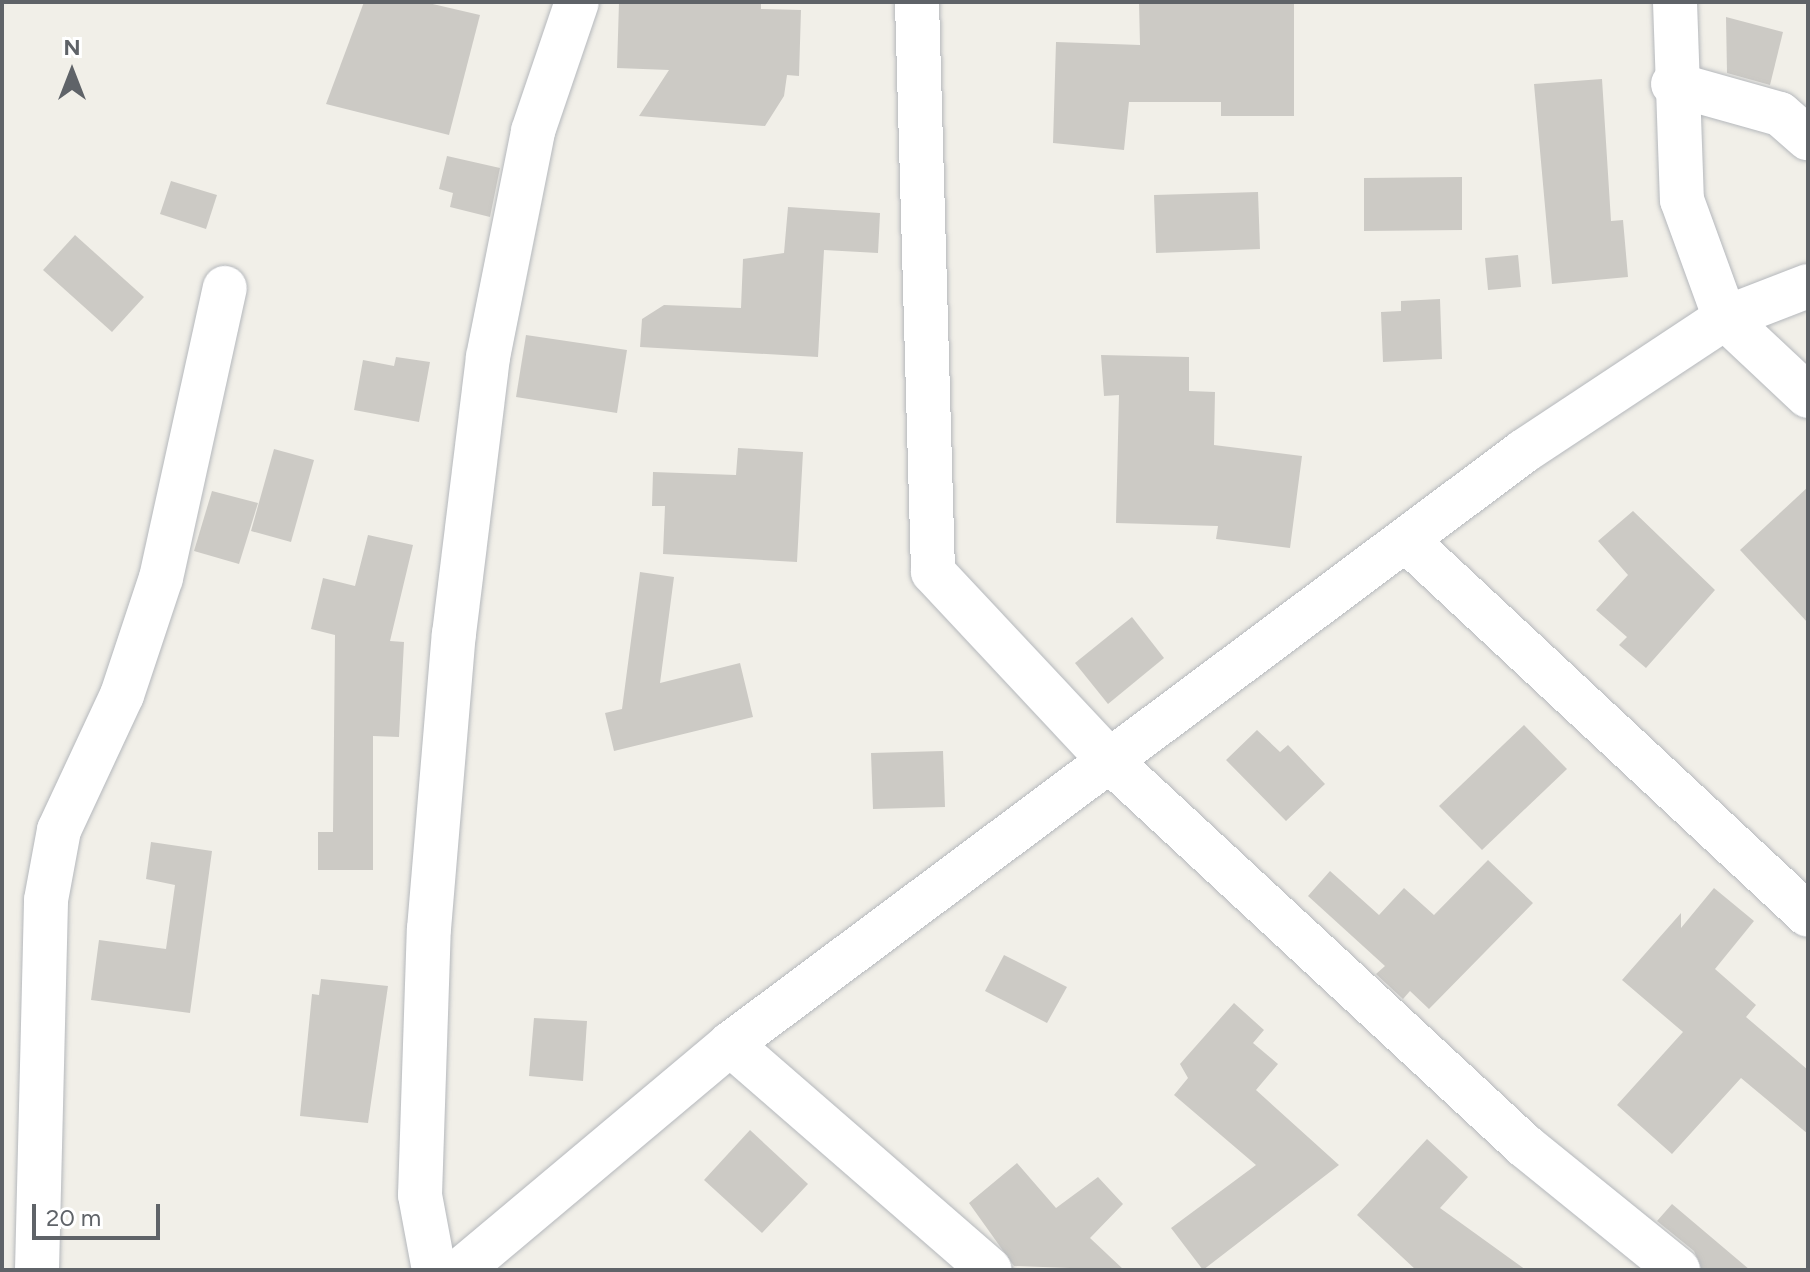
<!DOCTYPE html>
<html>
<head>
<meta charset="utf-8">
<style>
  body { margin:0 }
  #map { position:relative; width:1810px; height:1272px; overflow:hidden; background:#f1efe8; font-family:Figtree,sans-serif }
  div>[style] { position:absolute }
  .building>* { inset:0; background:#cccac5 }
  .roads { filter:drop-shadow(0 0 2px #b5b8bc) drop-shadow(0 0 2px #b5b8bc) }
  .minor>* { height:44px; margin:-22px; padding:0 22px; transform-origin:22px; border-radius:22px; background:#fff }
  span { translate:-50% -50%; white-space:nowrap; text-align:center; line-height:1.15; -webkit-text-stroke:7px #fff; paint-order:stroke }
  .frame { position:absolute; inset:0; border:4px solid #5f6368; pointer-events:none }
  .north { position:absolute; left:32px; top:32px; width:80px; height:80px; -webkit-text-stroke:6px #fff; paint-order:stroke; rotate:0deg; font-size:22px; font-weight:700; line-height:32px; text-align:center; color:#5f6368 }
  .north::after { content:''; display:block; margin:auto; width:28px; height:36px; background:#5f6368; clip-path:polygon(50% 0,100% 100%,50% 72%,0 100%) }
  .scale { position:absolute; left:32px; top:1204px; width:128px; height:36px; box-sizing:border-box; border:4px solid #5f6368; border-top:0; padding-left:10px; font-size:24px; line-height:28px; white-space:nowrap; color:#5f6368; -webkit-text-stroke:6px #fff; paint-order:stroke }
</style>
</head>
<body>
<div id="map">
  <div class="building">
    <i style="clip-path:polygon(364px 2px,424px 2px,480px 15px,449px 135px,326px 104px)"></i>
    <i style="clip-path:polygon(619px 2px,761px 2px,761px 9px,801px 10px,799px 76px,787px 75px,784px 96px,765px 126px,639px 116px,669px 70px,617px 68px)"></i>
    <i style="clip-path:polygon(1139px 2px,1294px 2px,1294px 116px,1221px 116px,1221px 102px,1129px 102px,1124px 150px,1053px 143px,1056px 42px,1140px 45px)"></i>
    <i style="clip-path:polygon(1726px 17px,1783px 32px,1770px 85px,1727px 73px)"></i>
    <i style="clip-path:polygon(1602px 79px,1611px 221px,1623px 220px,1628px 277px,1552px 284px,1534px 84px)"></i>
    <i style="clip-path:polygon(447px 156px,500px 168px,490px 217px,450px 207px,453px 193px,439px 189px)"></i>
    <i style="clip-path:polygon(1462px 177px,1462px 230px,1364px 231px,1364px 178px)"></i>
    <i style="clip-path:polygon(171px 181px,217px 195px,206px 229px,160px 214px)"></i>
    <i style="clip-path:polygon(1258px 192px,1260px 249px,1156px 253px,1154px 195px)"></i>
    <i style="clip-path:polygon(788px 207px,880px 213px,878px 253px,824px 250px,818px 357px,640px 347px,642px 319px,664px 305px,741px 308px,743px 259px,784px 253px)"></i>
    <i style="clip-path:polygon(75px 235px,144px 297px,112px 332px,43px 270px)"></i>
    <i style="clip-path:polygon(1518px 255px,1521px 287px,1488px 290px,1485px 258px)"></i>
    <i style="clip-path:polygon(1440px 299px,1442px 359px,1383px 362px,1381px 312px,1401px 311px,1401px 301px)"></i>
    <i style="clip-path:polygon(526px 335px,627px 350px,617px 413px,516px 397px)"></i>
    <i style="clip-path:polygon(1101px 355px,1189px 357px,1189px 391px,1215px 392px,1214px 445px,1302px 456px,1290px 548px,1216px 539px,1218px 526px,1116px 523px,1119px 395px,1104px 396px)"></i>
    <i style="clip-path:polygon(396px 357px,430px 362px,419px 422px,354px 410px,363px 360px,394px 366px)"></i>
    <i style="clip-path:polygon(738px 448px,803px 452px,797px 562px,663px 554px,665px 506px,652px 506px,653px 472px,736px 475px)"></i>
    <i style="clip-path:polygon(274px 449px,314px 460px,291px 542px,251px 531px)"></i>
    <i style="clip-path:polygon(1808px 487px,1808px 623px,1740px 550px)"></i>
    <i style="clip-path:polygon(212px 491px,258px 503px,239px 564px,194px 551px)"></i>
    <i style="clip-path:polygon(1633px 511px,1715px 590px,1646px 668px,1619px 645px,1627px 637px,1596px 610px,1628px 575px,1598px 541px)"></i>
    <i style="clip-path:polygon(368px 535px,413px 545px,390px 641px,404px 642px,399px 737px,373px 736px,373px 870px,318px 870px,318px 832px,333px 832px,335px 635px,311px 629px,323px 578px,355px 586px)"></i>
    <i style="clip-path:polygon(640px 572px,674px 577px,660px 683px,740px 663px,753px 717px,614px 751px,605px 713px,622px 709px)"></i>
    <i style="clip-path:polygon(1132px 617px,1164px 658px,1108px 704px,1075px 663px)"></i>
    <i style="clip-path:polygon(1524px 725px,1567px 769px,1482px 850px,1439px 806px)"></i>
    <i style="clip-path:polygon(1257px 730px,1280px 752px,1288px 745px,1325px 784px,1286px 821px,1226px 760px)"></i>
    <i style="clip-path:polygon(943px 751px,945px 807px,873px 809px,871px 753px)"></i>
    <i style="clip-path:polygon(151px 842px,212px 851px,190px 1013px,91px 1000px,99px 940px,166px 949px,175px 885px,146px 879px)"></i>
    <i style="clip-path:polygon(1488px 860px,1533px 903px,1429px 1009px,1410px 991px,1403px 999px,1376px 974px,1385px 966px,1308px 896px,1330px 871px,1379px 915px,1404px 888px,1434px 915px)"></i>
    <i style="clip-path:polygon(1714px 888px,1754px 921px,1715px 969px,1756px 1005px,1746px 1017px,1808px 1070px,1808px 1134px,1741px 1078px,1672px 1154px,1617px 1105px,1683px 1032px,1622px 980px,1681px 913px,1681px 928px)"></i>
    <i style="clip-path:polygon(1004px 955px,1067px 987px,1047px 1023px,985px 991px)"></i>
    <i style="clip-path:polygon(321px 979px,388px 986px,368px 1123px,300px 1116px,312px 994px,319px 995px)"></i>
    <i style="clip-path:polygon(1234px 1003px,1264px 1030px,1253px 1043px,1278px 1064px,1256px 1090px,1339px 1165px,1203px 1270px,1171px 1228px,1256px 1165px,1174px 1095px,1188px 1078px,1180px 1064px)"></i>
    <i style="clip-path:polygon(534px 1018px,587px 1021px,583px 1081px,529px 1076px)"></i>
    <i style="clip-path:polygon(750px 1130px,808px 1184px,762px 1233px,704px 1180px)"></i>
    <i style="clip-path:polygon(1427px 1139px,1468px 1177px,1440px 1208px,1526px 1270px,1416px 1270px,1357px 1215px)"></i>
    <i style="clip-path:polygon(1017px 1163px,1056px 1208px,1098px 1177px,1123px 1204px,1090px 1238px,1124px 1270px,1014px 1266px,969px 1203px)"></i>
    <i style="clip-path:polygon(1672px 1204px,1750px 1270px,1702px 1270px,1694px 1251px,1657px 1221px)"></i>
  </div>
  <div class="roads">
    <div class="minor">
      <i style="left:917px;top:2px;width:570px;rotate:88.39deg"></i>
      <i style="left:933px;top:572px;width:260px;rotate:46.9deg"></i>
      <i style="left:1111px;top:762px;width:565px;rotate:42.85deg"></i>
      <i style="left:1525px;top:1146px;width:197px;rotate:39deg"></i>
      <i style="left:1675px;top:2px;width:198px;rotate:88deg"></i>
      <i style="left:1682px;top:200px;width:126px;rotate:70deg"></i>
      <i style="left:1725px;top:318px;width:114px;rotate:43.2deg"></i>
      <i style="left:1673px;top:84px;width:111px;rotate:15.7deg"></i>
      <i style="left:1780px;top:114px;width:37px;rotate:41deg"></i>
      <i style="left:1407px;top:541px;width:548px;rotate:43deg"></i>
      <i style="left:730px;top:1044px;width:344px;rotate:41deg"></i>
      <i style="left:37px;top:1270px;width:370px;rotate:-88.6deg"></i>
      <i style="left:46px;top:900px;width:71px;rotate:-79.5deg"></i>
      <i style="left:59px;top:830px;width:149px;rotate:-65deg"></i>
      <i style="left:122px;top:695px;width:123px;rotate:-71.6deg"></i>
      <i style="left:161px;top:578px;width:297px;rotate:-77.6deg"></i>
      <i style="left:434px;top:1270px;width:76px;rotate:-100.6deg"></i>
      <i style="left:420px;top:1195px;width:266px;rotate:-88.1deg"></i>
      <i style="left:429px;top:929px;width:296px;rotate:-85.2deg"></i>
      <i style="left:454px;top:634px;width:279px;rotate:-83deg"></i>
      <i style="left:488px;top:357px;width:230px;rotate:-78.7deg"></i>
      <i style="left:533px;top:131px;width:136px;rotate:-71.2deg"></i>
      <i style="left:461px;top:1270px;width:351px;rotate:-40deg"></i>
      <i style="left:730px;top:1044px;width:991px;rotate:-36.75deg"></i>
      <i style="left:1524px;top:451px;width:241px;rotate:-33.5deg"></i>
      <i style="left:1725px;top:318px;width:89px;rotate:-21.1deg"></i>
    </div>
  </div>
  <div class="frame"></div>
  <div class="north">N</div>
  <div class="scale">20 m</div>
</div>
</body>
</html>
